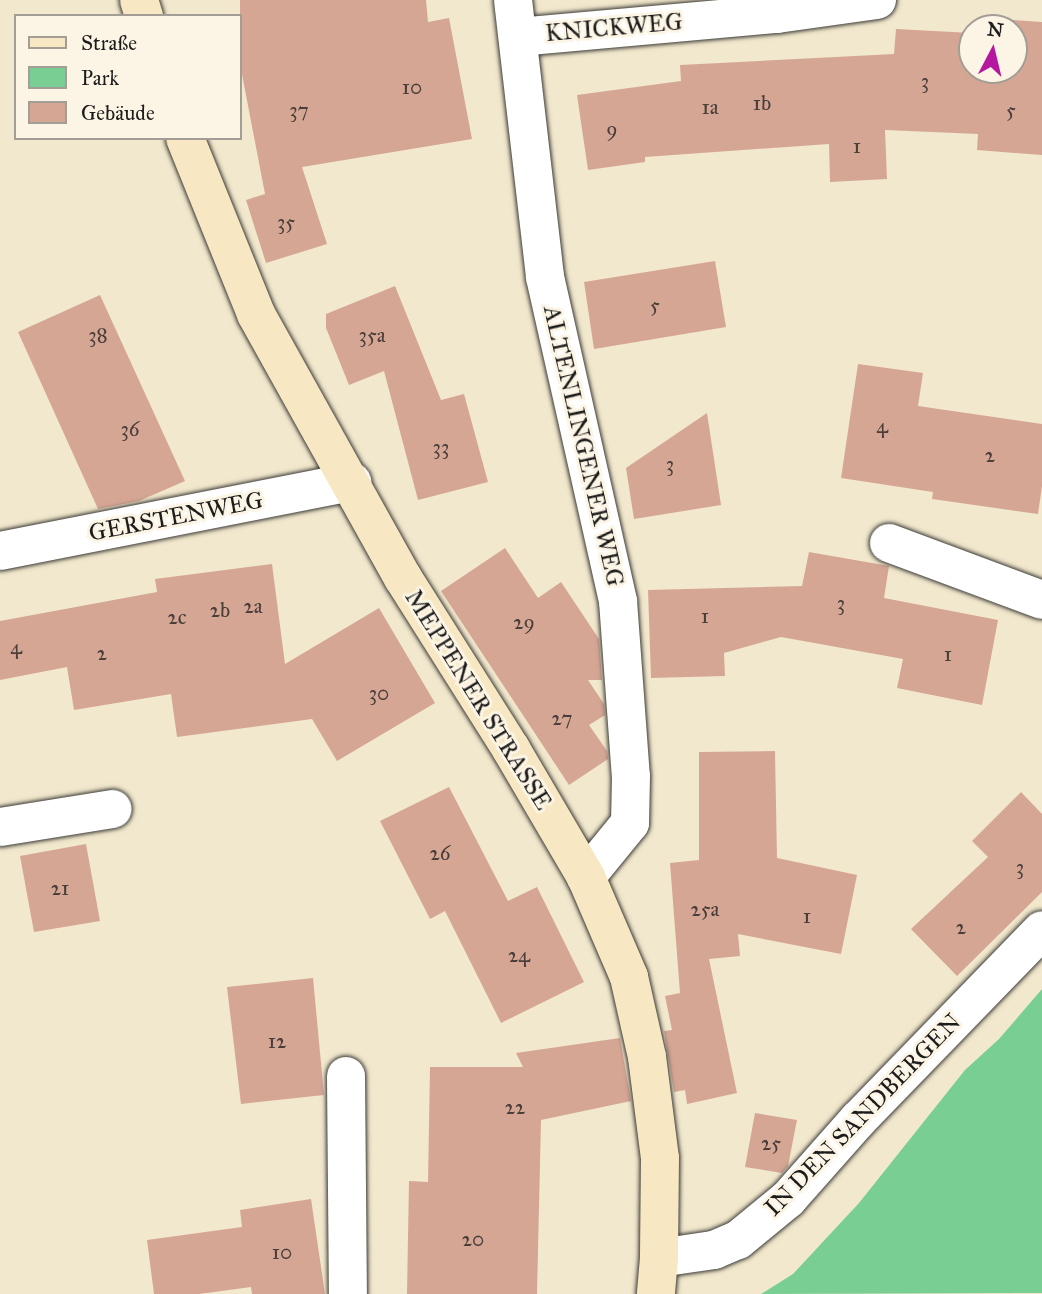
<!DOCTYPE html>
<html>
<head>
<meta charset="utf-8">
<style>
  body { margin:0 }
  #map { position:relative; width:1042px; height:1294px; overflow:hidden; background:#f2e8cd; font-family:"IM FELL Great Primer",serif }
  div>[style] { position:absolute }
  .green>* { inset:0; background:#79cf93 }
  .building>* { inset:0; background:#d6a695 }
  .roads { filter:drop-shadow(0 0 2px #3c3b37) drop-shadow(0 0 2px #3c3b37) }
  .street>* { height:38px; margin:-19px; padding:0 19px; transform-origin:19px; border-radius:19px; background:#fff }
  .secondary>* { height:38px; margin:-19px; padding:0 19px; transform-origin:19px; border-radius:19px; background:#f7e8c3 }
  span { translate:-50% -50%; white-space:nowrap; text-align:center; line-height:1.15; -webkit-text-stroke:6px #fcf5e5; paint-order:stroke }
  .number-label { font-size:21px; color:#4a3e3a }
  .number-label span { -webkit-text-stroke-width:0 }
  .street-label { font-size:24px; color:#1c1c1c }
  .legend { position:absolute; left:14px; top:14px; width:228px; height:126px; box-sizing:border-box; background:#fcf5e5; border:2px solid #a29e95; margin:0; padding:9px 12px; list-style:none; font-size:21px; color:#1c1c1c }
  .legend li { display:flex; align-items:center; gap:14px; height:35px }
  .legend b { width:35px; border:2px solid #a29e95 }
  .north { position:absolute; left:958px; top:14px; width:70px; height:70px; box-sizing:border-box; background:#fcf5e5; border:2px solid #a29e95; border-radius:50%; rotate:7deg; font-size:19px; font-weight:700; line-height:28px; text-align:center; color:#1c1c1c }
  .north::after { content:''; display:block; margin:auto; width:24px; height:32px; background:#b5179e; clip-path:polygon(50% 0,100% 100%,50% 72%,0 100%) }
</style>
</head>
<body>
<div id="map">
  <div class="green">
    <i style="clip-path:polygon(1042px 989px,1042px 1293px,761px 1294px,793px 1274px,859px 1203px,965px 1070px,999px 1039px)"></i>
  </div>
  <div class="building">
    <i style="clip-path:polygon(240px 0,426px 0,428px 22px,449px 18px,472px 139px,302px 167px,327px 244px,266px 263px,246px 200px,265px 194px,240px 64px)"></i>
    <i style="clip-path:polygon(986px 18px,1042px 22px,1042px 155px,977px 150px,978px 134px,885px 130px,887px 179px,830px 182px,829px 144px,645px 157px,645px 162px,588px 170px,577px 95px,681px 81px,680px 65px,894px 54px,896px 29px,972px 33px,972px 70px,1014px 70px,1014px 28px,986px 28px)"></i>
    <i style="clip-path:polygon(715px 261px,726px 327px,594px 349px,584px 282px)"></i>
    <i style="clip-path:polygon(395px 286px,441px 400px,464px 394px,488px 482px,418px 500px,384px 371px,349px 385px,326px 328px,326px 314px)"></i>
    <i style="clip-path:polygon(100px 295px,185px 481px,139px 501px,98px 509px,18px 332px)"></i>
    <i style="clip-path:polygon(858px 364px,923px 373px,918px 406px,1042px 424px,1042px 486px,1038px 514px,932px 499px,933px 492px,841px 478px)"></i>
    <i style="clip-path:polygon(707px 413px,721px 505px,634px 519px,626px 468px)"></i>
    <i style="clip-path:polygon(505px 548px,538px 598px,561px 582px,599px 639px,602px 680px,588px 680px,604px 704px,605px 715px,589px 725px,607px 751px,608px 759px,569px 785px,441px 591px)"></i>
    <i style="clip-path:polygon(809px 552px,889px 566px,884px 598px,998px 620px,982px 705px,897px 688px,903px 659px,781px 637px,724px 653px,725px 676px,651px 678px,648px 590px,802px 586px)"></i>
    <i style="clip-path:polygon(272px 564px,285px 664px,379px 608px,435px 703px,337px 761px,312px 719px,177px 737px,171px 694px,74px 710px,67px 667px,0 680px,0 621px,157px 592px,155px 579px)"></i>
    <i style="clip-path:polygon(775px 751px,777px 858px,857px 875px,841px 954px,738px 934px,740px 956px,709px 959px,737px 1093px,687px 1104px,685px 1090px,674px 1092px,664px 1031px,672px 1030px,665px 996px,680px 993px,670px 863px,699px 860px,699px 752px)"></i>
    <i style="clip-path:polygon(449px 787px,508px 901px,537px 887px,584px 982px,501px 1023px,445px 911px,430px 919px,380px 821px)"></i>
    <i style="clip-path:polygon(1021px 792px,1042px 814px,1042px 892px,957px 976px,911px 929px,988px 857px,972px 841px)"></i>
    <i style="clip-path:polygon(86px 844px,100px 921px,34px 932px,20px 856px)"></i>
    <i style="clip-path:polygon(313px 978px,324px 1095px,241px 1104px,227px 987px)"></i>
    <i style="clip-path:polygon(620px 1038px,631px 1101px,541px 1120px,537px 1294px,407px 1294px,409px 1181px,428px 1182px,430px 1067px,523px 1067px,516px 1053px)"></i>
    <i style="clip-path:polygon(755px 1113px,797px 1120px,788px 1166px,782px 1173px,745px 1167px)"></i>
    <i style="clip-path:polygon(311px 1199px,325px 1294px,252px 1294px,251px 1287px,199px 1294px,154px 1294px,147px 1240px,242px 1227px,240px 1210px)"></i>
  </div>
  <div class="roads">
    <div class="street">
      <i style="left:513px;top:0;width:279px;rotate:83.4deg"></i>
      <i style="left:545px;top:277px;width:332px;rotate:77.3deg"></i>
      <i style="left:618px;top:601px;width:175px;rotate:85.8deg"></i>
      <i style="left:631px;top:776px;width:47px;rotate:91.2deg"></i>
      <i style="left:630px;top:823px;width:70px;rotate:129.2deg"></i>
      <i style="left:518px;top:37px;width:260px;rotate:-5.1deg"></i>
      <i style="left:777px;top:14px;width:101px;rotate:-8deg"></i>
      <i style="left:889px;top:543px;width:163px;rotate:20.4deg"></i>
      <i style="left:0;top:551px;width:359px;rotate:-11.1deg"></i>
      <i style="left:0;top:827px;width:114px;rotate:-9.1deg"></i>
      <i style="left:346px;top:1076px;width:218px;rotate:89.5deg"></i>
      <i style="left:659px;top:1258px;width:56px;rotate:-8.3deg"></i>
      <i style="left:714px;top:1250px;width:26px;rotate:-23deg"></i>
      <i style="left:738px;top:1240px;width:65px;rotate:-39.4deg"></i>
      <i style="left:788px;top:1199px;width:106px;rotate:-48.5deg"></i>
      <i style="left:858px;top:1120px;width:264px;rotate:-45.9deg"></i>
    </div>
    <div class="secondary">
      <i style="left:139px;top:0;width:17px;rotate:73deg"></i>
      <i style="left:185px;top:138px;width:190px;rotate:68deg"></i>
      <i style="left:256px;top:314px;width:302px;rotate:60.9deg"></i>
      <i style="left:403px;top:578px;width:202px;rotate:57.7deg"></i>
      <i style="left:511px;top:749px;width:148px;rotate:59.6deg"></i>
      <i style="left:586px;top:877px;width:109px;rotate:66.7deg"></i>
      <i style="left:629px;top:977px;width:82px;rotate:77.3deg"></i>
      <i style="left:647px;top:1057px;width:102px;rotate:82.7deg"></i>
      <i style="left:660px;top:1158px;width:100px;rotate:90.6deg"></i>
      <i style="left:659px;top:1258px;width:36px;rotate:95deg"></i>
    </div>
  </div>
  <div class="number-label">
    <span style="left:925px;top:81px">3</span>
    <span style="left:412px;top:87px">10</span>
    <span style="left:762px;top:103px">1b</span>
    <span style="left:710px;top:107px">1a</span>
    <span style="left:299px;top:110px">37</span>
    <span style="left:1011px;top:110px">5</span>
    <span style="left:612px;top:129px">9</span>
    <span style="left:857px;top:146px">1</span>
    <span style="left:286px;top:222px">35</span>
    <span style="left:655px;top:305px">5</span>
    <span style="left:98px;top:335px">38</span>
    <span style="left:372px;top:335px">35a</span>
    <span style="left:882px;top:426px">4</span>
    <span style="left:130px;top:429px">36</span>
    <span style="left:441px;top:447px">33</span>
    <span style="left:990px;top:455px">2</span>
    <span style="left:670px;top:464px">3</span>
    <span style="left:841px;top:603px">3</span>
    <span style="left:253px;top:606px">2a</span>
    <span style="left:220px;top:610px">2b</span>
    <span style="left:705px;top:616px">1</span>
    <span style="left:177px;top:617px">2c</span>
    <span style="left:524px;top:622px">29</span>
    <span style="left:16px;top:647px">4</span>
    <span style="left:102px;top:653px">2</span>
    <span style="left:948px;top:654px">1</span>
    <span style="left:379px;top:693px">30</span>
    <span style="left:562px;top:718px">27</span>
    <span style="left:440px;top:853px">26</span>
    <span style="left:1020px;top:867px">3</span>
    <span style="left:60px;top:888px">21</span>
    <span style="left:705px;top:909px">25a</span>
    <span style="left:807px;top:916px">1</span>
    <span style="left:961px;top:927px">2</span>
    <span style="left:519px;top:955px">24</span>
    <span style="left:277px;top:1041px">12</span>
    <span style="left:515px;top:1107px">22</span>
    <span style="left:771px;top:1143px">25</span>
    <span style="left:473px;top:1239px">20</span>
    <span style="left:282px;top:1252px">10</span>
  </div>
  <div class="street-label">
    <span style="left:614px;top:28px;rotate:-5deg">KNICKWEG</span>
    <span style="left:583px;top:446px;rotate:77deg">ALTENLINGENER WEG</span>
    <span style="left:176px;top:517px;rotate:-11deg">GERSTENWEG</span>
    <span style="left:478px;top:700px;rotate:58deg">MEPPENER STRASSE</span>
    <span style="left:863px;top:1115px;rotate:-46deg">IN DEN SANDBERGEN</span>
  </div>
  <ul class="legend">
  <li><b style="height:9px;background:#f7e8c3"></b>Straße</li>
  <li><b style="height:19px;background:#79cf93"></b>Park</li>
  <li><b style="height:19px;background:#d6a695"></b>Gebäude</li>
  </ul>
  <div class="north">N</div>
</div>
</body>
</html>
